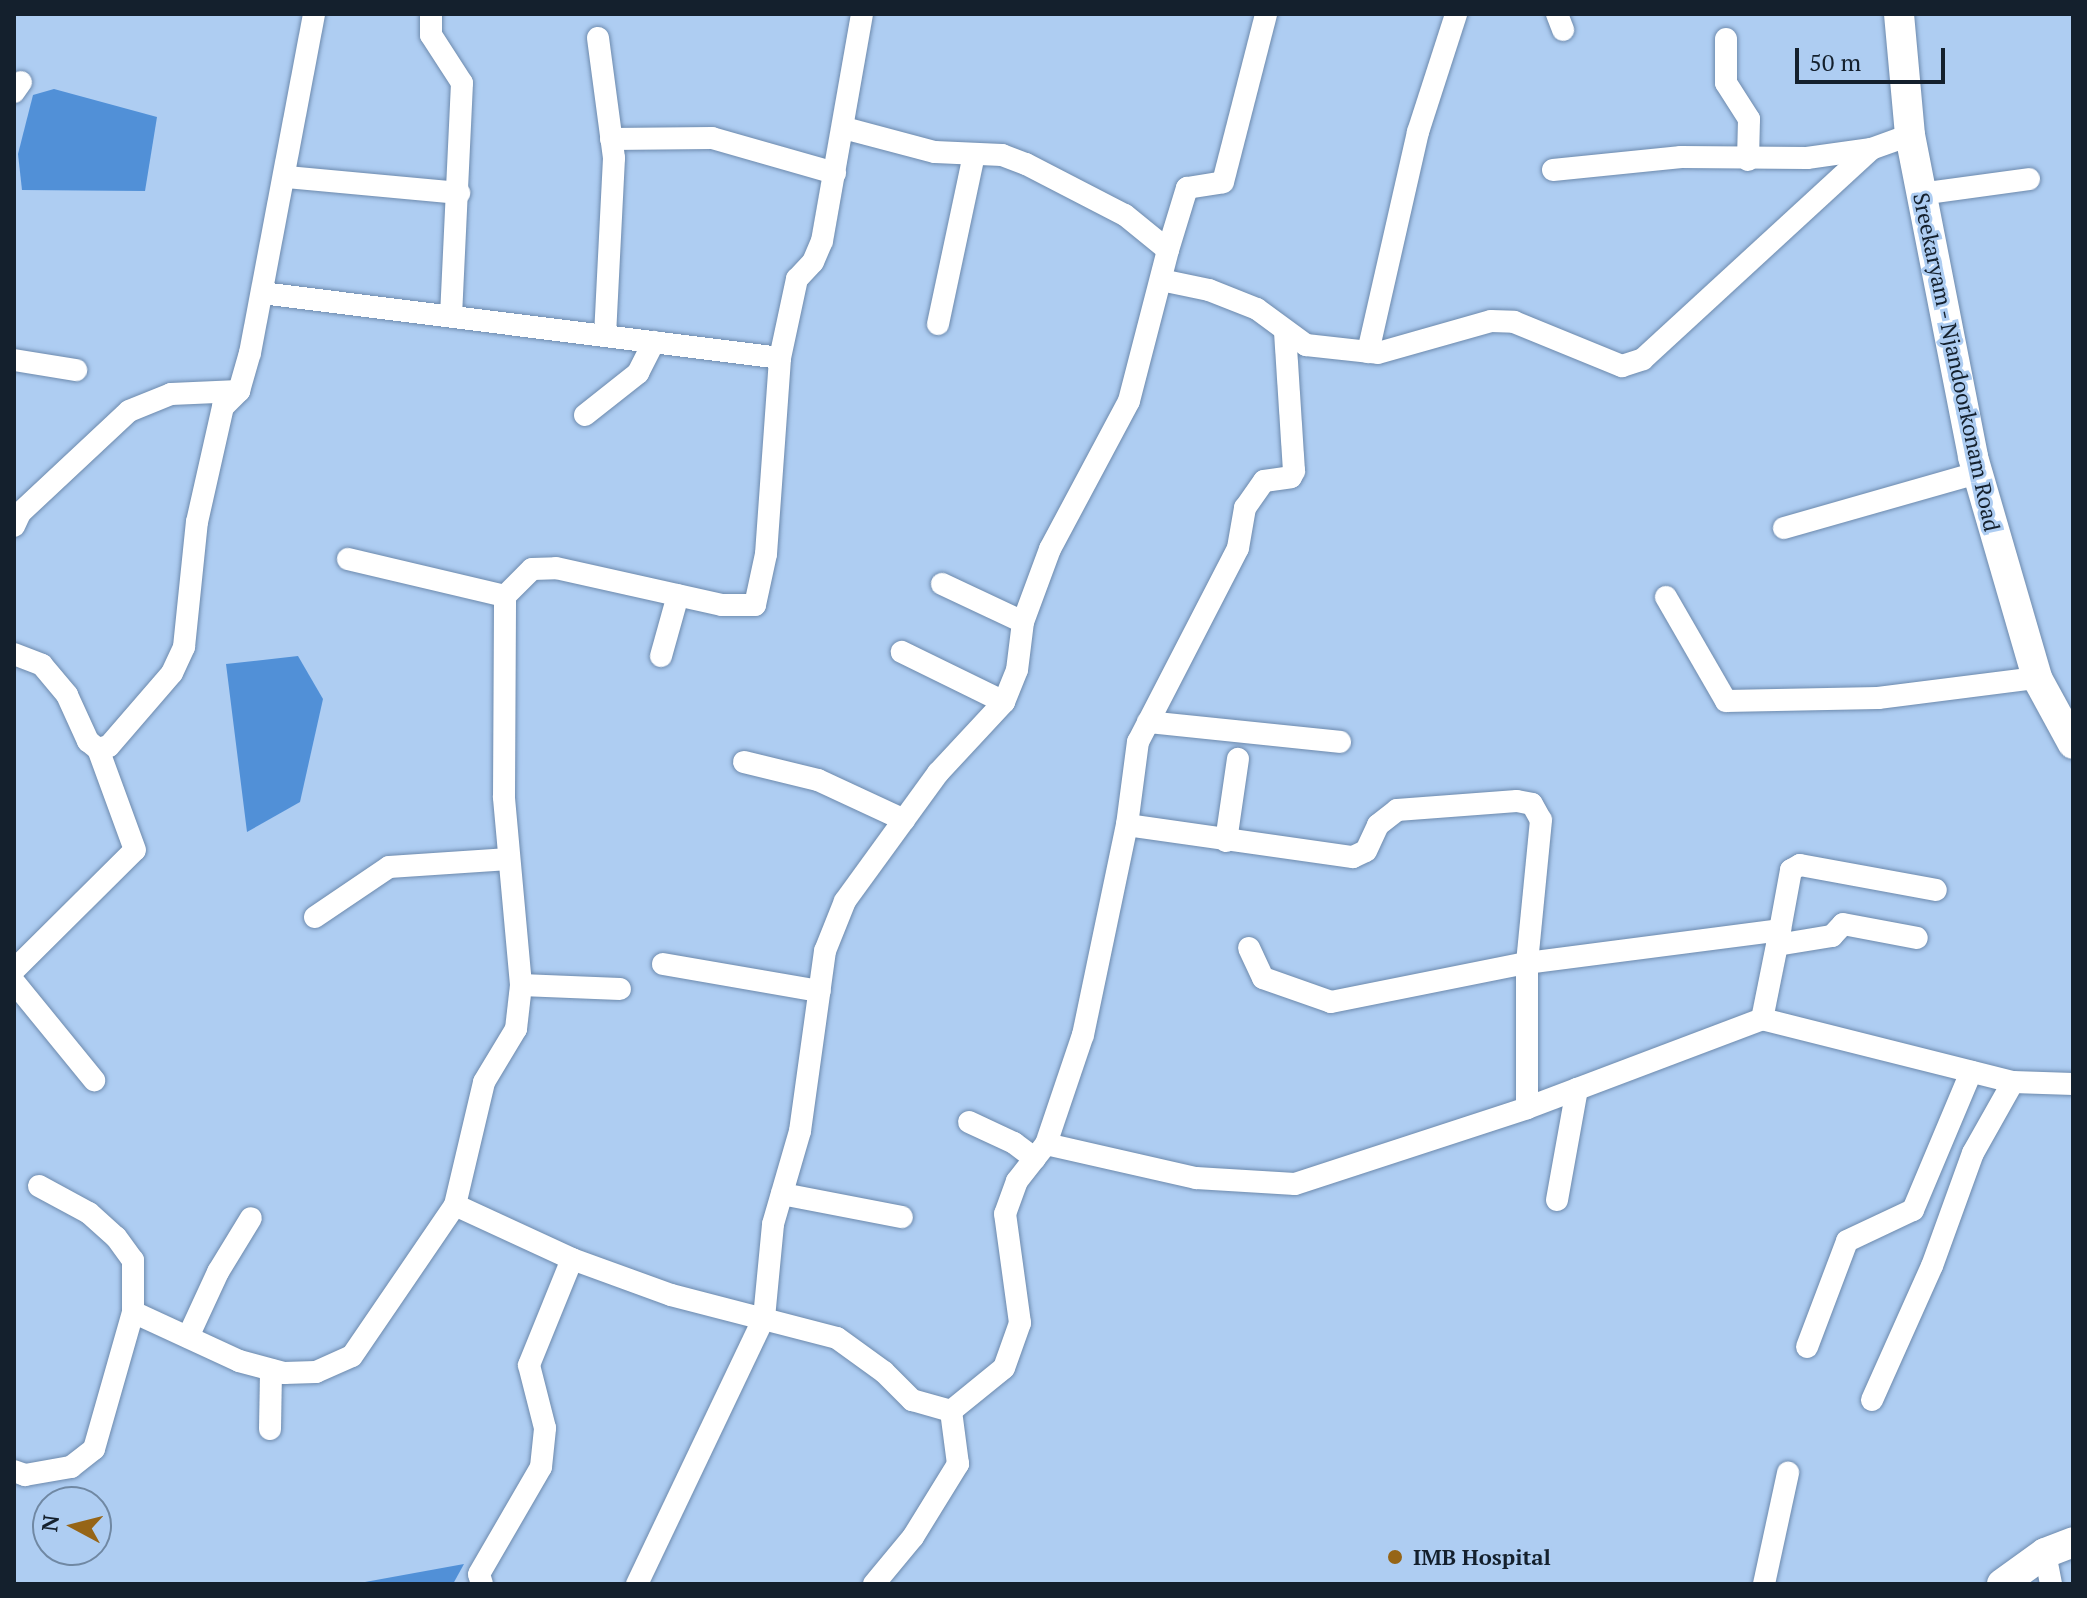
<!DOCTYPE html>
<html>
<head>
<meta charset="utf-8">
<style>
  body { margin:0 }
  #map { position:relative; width:2087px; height:1598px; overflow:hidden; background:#aecdf2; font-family:"PT Serif",serif }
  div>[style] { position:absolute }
  .water>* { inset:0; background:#5190d7 }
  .roads { filter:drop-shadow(0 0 2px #6d8aad) drop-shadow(0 0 2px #6d8aad) }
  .street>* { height:22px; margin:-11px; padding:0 11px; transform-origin:11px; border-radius:11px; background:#fff }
  .secondary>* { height:30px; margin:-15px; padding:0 15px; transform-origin:15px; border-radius:15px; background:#fff }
  .dots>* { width:22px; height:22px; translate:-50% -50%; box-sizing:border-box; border:4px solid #aecdf2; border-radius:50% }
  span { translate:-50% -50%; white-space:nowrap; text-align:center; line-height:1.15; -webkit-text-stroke:6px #aecdf2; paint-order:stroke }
  .street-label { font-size:22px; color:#14202d }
  .poi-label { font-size:22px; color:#14202d; font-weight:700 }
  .left { translate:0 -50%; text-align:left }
  .frame { position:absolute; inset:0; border:16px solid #14202d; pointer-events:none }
  .north { position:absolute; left:32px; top:1486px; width:80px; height:80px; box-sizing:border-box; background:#aecdf2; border:2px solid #7088a3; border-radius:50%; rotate:277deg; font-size:22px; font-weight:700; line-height:32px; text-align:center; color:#14202d }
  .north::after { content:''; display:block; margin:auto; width:28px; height:36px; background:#966517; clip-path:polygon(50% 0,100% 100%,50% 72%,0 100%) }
  .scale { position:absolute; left:1795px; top:48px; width:150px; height:36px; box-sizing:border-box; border:4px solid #14202d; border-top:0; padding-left:10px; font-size:24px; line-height:28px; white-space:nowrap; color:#14202d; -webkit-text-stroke:6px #aecdf2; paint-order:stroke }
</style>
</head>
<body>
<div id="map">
  <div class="water">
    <i style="clip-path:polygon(54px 89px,157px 117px,145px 191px,22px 190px,18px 154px,33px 95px)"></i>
    <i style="clip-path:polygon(298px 656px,323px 699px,300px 802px,247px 832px,226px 664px)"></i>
    <i style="clip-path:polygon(464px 1564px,453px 1584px,354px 1584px)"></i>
  </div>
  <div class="roads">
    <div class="street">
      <i style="left:431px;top:14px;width:21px;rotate:90deg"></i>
      <i style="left:431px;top:35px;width:57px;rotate:57.1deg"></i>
      <i style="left:462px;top:83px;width:231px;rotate:92.7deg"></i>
      <i style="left:1557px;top:14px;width:17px;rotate:69deg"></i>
      <i style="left:598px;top:38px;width:121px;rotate:82.4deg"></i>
      <i style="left:614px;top:158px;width:178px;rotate:92.9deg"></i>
      <i style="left:1726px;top:39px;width:44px;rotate:90deg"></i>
      <i style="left:1726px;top:83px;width:43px;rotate:57.4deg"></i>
      <i style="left:1749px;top:119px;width:41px;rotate:91.4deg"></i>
      <i style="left:14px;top:92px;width:12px;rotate:-55deg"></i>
      <i style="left:844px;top:128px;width:94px;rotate:14.8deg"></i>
      <i style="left:935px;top:152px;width:67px;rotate:2.6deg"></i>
      <i style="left:1002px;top:155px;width:26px;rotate:21deg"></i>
      <i style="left:1026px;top:164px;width:111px;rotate:27.3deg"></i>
      <i style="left:1125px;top:215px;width:55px;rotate:39.1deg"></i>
      <i style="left:1168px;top:250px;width:156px;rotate:104.5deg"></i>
      <i style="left:1129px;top:401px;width:168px;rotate:118.1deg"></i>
      <i style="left:1050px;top:549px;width:78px;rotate:110.3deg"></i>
      <i style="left:1023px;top:622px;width:48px;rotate:97.1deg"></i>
      <i style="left:1017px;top:670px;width:35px;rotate:112deg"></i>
      <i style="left:611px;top:139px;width:101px;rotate:-0.6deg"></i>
      <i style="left:712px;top:138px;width:128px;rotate:15.9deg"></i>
      <i style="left:1553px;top:170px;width:129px;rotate:-5.8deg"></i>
      <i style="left:1681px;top:157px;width:126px;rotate:0.5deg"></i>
      <i style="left:1807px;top:158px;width:65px;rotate:-8deg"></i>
      <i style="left:1871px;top:149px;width:41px;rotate:-19.7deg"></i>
      <i style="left:287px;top:177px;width:173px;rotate:5.3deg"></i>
      <i style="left:1920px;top:194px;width:110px;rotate:-7.8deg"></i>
      <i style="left:1168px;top:250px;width:65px;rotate:-73deg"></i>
      <i style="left:1187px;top:188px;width:36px;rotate:-9deg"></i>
      <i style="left:1223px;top:182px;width:173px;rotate:-75.6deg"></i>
      <i style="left:1161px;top:280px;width:49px;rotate:11.8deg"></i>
      <i style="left:1209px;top:290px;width:52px;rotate:21.6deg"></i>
      <i style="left:1257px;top:309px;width:61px;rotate:36.3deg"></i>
      <i style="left:1306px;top:345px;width:72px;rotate:6.3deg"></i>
      <i style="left:1378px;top:353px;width:117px;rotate:-15.8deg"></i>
      <i style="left:1491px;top:321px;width:23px;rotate:2deg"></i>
      <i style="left:1514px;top:322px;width:117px;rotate:22.2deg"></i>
      <i style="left:1622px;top:366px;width:22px;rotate:-18deg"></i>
      <i style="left:1643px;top:359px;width:310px;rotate:-42.6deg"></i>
      <i style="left:262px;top:293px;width:522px;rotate:7.15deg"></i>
      <i style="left:938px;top:324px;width:173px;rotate:-78deg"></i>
      <i style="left:1368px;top:352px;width:226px;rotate:-77.2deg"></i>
      <i style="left:1418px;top:132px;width:124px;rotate:-72.1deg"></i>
      <i style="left:14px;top:360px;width:63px;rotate:9.2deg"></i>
      <i style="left:585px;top:415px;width:68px;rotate:-38.4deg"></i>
      <i style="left:638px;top:373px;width:35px;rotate:-63deg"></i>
      <i style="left:14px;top:526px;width:14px;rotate:-65deg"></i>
      <i style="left:20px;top:513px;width:149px;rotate:-43.1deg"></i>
      <i style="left:129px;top:411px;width:45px;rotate:-22deg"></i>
      <i style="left:171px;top:394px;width:68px;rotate:-2.5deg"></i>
      <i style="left:1784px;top:528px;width:201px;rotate:-15.9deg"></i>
      <i style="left:348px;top:559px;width:161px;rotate:13.3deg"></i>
      <i style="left:942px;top:584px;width:89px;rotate:25.1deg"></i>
      <i style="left:1666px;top:597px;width:120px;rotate:60deg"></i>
      <i style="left:1726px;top:701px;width:152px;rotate:-1.1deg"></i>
      <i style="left:1878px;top:698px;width:160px;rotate:-7.2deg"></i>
      <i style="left:14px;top:654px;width:30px;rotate:21deg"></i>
      <i style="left:42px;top:665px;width:39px;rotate:50deg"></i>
      <i style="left:67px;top:695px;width:51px;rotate:65.5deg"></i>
      <i style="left:88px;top:741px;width:13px;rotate:39deg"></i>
      <i style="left:98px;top:749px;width:11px;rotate:-15deg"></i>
      <i style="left:109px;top:746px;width:96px;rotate:-49.2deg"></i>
      <i style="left:172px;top:673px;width:29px;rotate:-65deg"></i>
      <i style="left:184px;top:647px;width:126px;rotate:-84.1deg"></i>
      <i style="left:197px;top:522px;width:118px;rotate:-77.3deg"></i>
      <i style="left:223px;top:407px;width:23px;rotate:-45deg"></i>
      <i style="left:239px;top:391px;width:40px;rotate:-74deg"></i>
      <i style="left:250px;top:353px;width:345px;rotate:-79.3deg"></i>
      <i style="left:661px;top:656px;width:63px;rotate:-74.4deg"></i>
      <i style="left:1148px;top:722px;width:193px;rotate:5.9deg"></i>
      <i style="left:744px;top:762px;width:76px;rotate:13.7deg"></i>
      <i style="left:818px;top:780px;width:95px;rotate:24.9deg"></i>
      <i style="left:1127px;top:825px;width:84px;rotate:-82.5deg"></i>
      <i style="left:1138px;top:742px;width:218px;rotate:-62.7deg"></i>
      <i style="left:1238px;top:548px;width:41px;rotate:-80.1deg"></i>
      <i style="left:1245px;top:508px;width:33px;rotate:-55deg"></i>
      <i style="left:1264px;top:481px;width:27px;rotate:-8deg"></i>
      <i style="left:1291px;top:477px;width:7px;rotate:-63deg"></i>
      <i style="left:1294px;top:471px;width:138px;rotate:-93.7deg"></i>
      <i style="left:1226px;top:841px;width:83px;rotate:-81.7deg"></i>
      <i style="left:315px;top:917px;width:89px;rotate:-34deg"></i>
      <i style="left:389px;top:867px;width:120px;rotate:-3.8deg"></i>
      <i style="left:1780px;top:930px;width:61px;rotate:-79.6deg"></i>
      <i style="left:1791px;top:870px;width:10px;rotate:-29deg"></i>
      <i style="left:1800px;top:865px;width:138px;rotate:10.4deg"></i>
      <i style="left:1777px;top:945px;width:56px;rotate:-9.3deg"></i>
      <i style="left:1832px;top:936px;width:16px;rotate:-47deg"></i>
      <i style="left:1843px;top:924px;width:75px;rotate:10.7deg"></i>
      <i style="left:1249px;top:948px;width:33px;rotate:65deg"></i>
      <i style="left:1263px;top:978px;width:72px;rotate:19.4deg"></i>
      <i style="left:1331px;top:1002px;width:200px;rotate:-11.3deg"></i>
      <i style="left:1527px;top:963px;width:145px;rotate:90deg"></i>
      <i style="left:663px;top:964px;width:159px;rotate:9.8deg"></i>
      <i style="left:14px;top:970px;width:170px;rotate:-44.8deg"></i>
      <i style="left:135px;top:850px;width:108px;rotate:-110.1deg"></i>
      <i style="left:14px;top:982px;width:127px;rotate:50.8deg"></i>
      <i style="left:521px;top:985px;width:99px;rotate:2.3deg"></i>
      <i style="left:969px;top:1122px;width:50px;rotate:25deg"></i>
      <i style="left:1014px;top:1143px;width:26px;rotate:37deg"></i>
      <i style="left:1046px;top:1144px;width:115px;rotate:-71.3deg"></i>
      <i style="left:1083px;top:1035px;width:215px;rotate:-78.2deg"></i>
      <i style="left:1127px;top:825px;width:228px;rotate:8.1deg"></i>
      <i style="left:1353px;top:857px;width:14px;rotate:-25deg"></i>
      <i style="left:1366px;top:851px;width:29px;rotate:-65deg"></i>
      <i style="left:1378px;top:825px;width:24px;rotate:-38deg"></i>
      <i style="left:1397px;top:810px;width:120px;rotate:-4.3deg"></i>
      <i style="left:1517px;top:801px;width:15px;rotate:11deg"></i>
      <i style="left:1532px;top:804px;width:18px;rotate:61deg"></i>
      <i style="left:1541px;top:820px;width:144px;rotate:95.6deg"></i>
      <i style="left:1527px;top:963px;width:255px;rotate:-7.4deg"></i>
      <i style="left:1780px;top:930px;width:91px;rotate:101.4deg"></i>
      <i style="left:1762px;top:1019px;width:259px;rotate:14.1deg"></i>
      <i style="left:2013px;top:1082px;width:60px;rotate:1.9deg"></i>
      <i style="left:39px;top:1186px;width:57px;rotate:28.4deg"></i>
      <i style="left:89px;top:1213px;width:36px;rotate:42deg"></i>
      <i style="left:116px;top:1237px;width:29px;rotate:54deg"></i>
      <i style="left:133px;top:1260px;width:52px;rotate:90deg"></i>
      <i style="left:782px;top:1194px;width:122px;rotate:10.9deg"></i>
      <i style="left:1557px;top:1200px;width:113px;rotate:-79.8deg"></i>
      <i style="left:455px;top:1205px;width:126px;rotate:-76.7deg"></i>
      <i style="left:484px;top:1082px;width:62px;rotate:-58.9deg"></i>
      <i style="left:516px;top:1029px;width:44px;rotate:-83.5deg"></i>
      <i style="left:521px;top:985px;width:189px;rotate:-95.2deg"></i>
      <i style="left:504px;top:797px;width:201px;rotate:-89.7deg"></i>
      <i style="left:505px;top:596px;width:38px;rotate:-45deg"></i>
      <i style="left:532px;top:569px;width:24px;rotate:-2deg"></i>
      <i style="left:556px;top:568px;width:170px;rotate:12.6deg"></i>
      <i style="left:722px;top:605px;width:33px"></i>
      <i style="left:755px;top:605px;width:52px;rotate:-77.8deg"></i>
      <i style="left:766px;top:554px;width:196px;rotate:-85.9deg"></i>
      <i style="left:780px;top:358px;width:81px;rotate:-77.9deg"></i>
      <i style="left:797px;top:279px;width:23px;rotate:-47deg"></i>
      <i style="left:813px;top:262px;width:23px;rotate:-67deg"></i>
      <i style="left:822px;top:241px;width:230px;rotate:-80deg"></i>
      <i style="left:188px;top:1337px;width:72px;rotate:-65.2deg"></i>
      <i style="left:218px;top:1272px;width:63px;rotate:-58.6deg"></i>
      <i style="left:1807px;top:1347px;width:113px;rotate:-69.3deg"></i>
      <i style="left:1847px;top:1241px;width:73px;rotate:-25.2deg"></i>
      <i style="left:1913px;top:1210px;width:150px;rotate:-67.2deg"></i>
      <i style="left:1872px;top:1400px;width:147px;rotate:-65.9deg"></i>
      <i style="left:1932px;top:1266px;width:120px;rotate:-70.1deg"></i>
      <i style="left:1973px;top:1153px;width:81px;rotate:-60.6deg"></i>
      <i style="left:270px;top:1429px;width:59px;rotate:-89deg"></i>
      <i style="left:14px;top:1471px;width:12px;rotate:20deg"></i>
      <i style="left:25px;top:1475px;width:47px;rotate:-9.9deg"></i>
      <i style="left:71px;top:1467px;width:29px;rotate:-38deg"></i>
      <i style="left:94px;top:1449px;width:142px;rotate:-74.1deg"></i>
      <i style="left:133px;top:1312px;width:117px;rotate:24.8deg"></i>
      <i style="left:239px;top:1361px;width:47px;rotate:14.9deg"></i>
      <i style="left:284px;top:1373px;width:32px;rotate:-2deg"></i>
      <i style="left:316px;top:1372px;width:39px;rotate:-24deg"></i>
      <i style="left:352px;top:1356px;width:183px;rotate:-55.7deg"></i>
      <i style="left:455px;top:1205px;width:129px;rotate:24.8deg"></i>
      <i style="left:572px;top:1259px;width:105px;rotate:20deg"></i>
      <i style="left:671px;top:1295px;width:171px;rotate:14.5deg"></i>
      <i style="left:837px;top:1338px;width:58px;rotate:35.9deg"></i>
      <i style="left:884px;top:1372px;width:40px;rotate:45deg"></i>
      <i style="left:912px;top:1400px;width:41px;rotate:15.8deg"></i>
      <i style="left:951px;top:1411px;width:68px;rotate:-39.1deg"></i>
      <i style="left:1004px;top:1368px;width:48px;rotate:-70.4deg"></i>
      <i style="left:1020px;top:1323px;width:110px;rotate:-97.8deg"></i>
      <i style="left:1005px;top:1214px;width:35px;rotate:-70deg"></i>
      <i style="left:1017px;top:1181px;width:47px;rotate:-51.9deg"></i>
      <i style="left:1046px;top:1144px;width:154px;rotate:12.8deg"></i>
      <i style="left:1196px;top:1178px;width:99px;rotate:3.5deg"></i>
      <i style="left:1295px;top:1184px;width:244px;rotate:-18.1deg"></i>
      <i style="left:1527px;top:1108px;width:251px;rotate:-20.7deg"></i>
      <i style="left:2045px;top:1553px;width:32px;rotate:79deg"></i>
      <i style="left:482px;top:1584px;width:10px;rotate:-107deg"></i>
      <i style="left:479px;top:1574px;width:124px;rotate:-59.9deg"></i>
      <i style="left:541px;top:1467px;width:39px;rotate:-84deg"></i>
      <i style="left:545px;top:1428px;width:65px;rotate:-104.3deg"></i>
      <i style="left:529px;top:1365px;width:114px;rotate:-67.9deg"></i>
      <i style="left:637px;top:1584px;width:295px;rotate:-64.5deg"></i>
      <i style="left:764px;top:1318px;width:94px;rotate:-84.5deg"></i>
      <i style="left:773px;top:1224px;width:97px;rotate:-73.8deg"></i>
      <i style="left:800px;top:1131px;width:182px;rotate:-82.1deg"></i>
      <i style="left:825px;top:951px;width:54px;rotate:-68.2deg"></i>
      <i style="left:845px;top:901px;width:158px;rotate:-54deg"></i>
      <i style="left:938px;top:773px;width:97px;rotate:-47.1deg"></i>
      <i style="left:1004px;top:702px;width:114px;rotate:-153.9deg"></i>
      <i style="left:874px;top:1584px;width:61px;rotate:-50.3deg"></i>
      <i style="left:913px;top:1537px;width:86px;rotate:-58.3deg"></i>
      <i style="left:958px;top:1464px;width:53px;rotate:-97.5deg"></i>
      <i style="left:1764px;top:1584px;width:114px;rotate:-77.8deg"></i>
    </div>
    <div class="secondary">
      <i style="left:1899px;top:14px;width:121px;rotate:84.8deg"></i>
      <i style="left:1910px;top:135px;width:328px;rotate:78.9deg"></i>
      <i style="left:1973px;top:457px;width:230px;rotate:73.8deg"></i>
      <i style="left:2037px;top:678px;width:75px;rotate:61.4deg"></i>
      <i style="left:2002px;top:1584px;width:53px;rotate:-35.8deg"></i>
      <i style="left:2045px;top:1553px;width:30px;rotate:-21deg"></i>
    </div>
  </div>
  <div class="dots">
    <i style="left:1395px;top:1557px;background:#966517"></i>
  </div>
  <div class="street-label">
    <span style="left:1957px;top:362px;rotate:78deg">Sreekaryam - Njandoorkonam Road</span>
  </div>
  <div class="poi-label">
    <span class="left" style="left:1413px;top:1557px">IMB Hospital</span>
  </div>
  <div class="frame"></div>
  <div class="north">N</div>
  <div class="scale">50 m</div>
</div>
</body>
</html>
